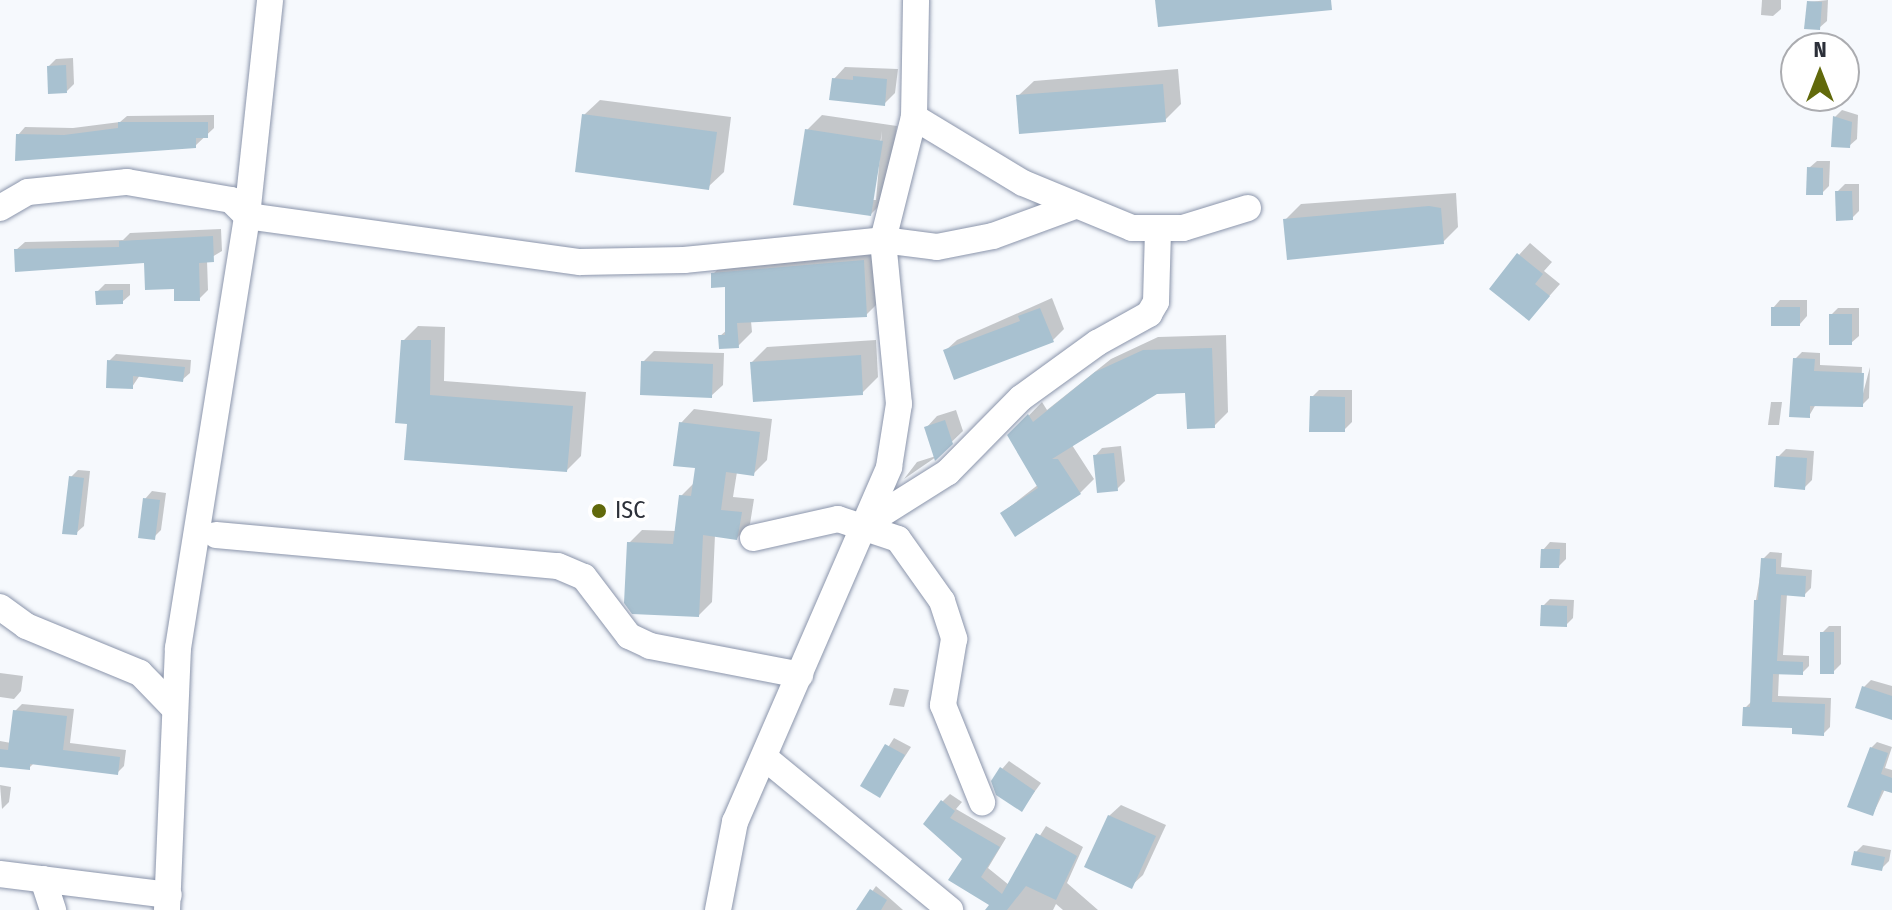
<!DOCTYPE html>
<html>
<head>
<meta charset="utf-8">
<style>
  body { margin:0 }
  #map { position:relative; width:1892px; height:910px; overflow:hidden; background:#f6f9fd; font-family:"Fira Sans Condensed",sans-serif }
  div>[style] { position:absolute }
  .shadow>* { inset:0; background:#0003 }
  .building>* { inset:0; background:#a8c1d0 }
  .roads { filter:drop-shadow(0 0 2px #8b95ab) drop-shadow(0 0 2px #8b95ab) }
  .minor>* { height:26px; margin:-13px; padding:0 13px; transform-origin:13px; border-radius:13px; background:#fff }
  .dots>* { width:22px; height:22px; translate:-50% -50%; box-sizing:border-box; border:4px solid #fff; border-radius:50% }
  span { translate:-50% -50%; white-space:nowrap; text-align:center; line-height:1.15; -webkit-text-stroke:7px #fff; paint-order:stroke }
  .poi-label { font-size:24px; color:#2c3039 }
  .left { translate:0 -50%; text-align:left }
  .north { position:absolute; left:1780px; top:32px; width:80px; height:80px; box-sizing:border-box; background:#fff; border:2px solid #abacb0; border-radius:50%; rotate:0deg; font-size:22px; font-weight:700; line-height:32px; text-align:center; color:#2c3039 }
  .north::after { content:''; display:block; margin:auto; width:28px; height:36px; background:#61690b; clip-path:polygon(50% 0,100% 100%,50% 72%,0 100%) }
</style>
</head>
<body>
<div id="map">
  <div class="shadow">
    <i style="clip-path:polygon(1762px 0,1781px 0,1781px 9px,1773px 16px,1761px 15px)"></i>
    <i style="clip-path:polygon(1828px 0,1827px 21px,1819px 28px,1809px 2px)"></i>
    <i style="clip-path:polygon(1844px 57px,1852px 58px,1851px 77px,1859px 78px,1851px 95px,1844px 95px)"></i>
    <i style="clip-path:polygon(73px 58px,74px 84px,67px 91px,49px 66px,56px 59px)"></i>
    <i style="clip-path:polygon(845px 67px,898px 69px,895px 93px,884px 104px,834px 79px)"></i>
    <i style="clip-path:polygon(1178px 69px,1181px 104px,1165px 120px,1018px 96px,1034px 81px)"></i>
    <i style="clip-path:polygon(600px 100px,731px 117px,724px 172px,708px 187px,584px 115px)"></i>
    <i style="clip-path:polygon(1842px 110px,1858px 115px,1857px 139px,1849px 146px,1835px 117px)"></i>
    <i style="clip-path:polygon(214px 115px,214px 128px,195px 146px,18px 135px,25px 127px,73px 128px,120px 122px,127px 116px)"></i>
    <i style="clip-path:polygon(evenodd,822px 115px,897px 126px,886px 199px,871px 214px,807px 130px,822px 115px,882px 131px,876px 200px,872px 200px,882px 131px)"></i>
    <i style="clip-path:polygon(1817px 161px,1830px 161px,1829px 186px,1822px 193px,1809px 168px)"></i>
    <i style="clip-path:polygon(1845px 184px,1859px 184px,1859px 211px,1852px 218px,1837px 192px)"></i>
    <i style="clip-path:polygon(1456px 193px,1458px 227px,1443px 242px,1285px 220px,1301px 204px)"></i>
    <i style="clip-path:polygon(221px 229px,222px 251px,207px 260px,208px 290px,199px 299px,146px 261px,16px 250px,25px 242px,123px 240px,130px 233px)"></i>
    <i style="clip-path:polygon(1530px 243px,1552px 262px,1544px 271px,1560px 284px,1529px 319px,1519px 255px)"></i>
    <i style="clip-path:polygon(878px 247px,880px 301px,866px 315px,751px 321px,752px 332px,738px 346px,720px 336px,727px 330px,727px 285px,713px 274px,727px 260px)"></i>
    <i style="clip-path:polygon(105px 284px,130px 284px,130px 295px,122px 302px,97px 292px)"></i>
    <i style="clip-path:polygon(1052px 298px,1064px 329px,1053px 340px,945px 351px,957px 340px)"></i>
    <i style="clip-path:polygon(1780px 300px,1807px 300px,1807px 316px,1800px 324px,1773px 308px)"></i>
    <i style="clip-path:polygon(1838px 308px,1859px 308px,1859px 336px,1851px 343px,1831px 315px)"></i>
    <i style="clip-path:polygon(418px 326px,445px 327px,444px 381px,586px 392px,581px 456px,567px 470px,409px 422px,403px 341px)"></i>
    <i style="clip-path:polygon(1226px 335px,1228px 412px,1214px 426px,1187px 391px,1156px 392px,1072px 445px,1094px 479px,1080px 493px,1002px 513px,1039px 484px,1010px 435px,1042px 402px,1047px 410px,1111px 359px,1158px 337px)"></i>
    <i style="clip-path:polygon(876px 340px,878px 377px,862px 393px,752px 362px,767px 347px)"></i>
    <i style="clip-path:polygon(654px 351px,724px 353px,723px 385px,711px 396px,643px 362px)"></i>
    <i style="clip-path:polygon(1802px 352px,1820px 353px,1820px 365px,1862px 367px,1861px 401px,1870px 367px,1869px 398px,1862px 405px,1816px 404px,1809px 416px,1795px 359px)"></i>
    <i style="clip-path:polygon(116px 354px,191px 360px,190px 373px,182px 380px,140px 375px,132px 387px,109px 361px)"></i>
    <i style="clip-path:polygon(1319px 390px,1352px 390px,1352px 422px,1344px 430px,1312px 397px)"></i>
    <i style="clip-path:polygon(1771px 402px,1782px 402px,1779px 425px,1768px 425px)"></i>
    <i style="clip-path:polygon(694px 409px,772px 419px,767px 460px,753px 474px,737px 472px,733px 497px,754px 499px,750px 524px,737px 538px,715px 535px,712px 602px,699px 615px,629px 543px,642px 530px,676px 531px,681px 496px,695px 482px,697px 467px,681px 423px)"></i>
    <i style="clip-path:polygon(956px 410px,963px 431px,936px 457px,904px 479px,917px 462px,936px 456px,926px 428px,937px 416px)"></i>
    <i style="clip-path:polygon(1121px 446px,1125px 481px,1117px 489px,1095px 456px,1102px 448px)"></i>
    <i style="clip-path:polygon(1786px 449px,1814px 451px,1812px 480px,1804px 488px,1778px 457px)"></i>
    <i style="clip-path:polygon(78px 470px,90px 471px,84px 526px,76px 533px,71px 477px)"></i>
    <i style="clip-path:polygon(152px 491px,166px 493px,161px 530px,154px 537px,145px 499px)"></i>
    <i style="clip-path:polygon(1550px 542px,1566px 543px,1566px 559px,1559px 566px,1543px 550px)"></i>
    <i style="clip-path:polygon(1770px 552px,1782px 553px,1781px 567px,1812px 570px,1811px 588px,1804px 595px,1787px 594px,1783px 655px,1809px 656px,1809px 666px,1802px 673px,1779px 673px,1778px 696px,1831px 698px,1830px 727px,1823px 734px,1745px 708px,1752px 701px,1756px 600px,1763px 559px)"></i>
    <i style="clip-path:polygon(1550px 599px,1574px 600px,1573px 618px,1566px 625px,1543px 606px)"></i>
    <i style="clip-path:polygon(1829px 626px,1841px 626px,1841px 664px,1833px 672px,1822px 633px)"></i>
    <i style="clip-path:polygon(0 673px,23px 676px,21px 691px,14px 699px,0 697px)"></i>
    <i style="clip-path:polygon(1871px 680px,1892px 686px,1892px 719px,1864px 687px)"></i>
    <i style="clip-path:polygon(894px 688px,909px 690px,904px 707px,889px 705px)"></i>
    <i style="clip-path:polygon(22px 704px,74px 709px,70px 743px,126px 750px,124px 766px,117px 773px,34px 763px,29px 768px,0 765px,0 741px,11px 743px,15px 711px)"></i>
    <i style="clip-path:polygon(894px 738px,911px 747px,879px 796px,863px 786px)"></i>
    <i style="clip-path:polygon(1877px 742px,1892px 747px,1885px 768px,1892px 770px,1892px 791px,1885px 789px,1873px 814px,1871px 748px)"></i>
    <i style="clip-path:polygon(1009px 761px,1041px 783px,1022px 809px,1002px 769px)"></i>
    <i style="clip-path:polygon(0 785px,11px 787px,9px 802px,2px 809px)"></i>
    <i style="clip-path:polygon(950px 794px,962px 802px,956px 809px,1006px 838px,988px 868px,1009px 885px,1046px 826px,1083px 847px,1067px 883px,1098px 910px,1063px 910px,1056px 904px,1053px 910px,998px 910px,964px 858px,942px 802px)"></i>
    <i style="clip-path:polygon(1121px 805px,1166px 825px,1143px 875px,1131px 886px,1109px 816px)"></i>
    <i style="clip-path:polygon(1863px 845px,1891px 850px,1889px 861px,1881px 869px,1856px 852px)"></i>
    <i style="clip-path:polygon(876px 886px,903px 910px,859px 910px)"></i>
  </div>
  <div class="building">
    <i style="clip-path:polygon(1155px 0,1331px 0,1332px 10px,1158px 27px)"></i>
    <i style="clip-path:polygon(1807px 1px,1822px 2px,1820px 30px,1804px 29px)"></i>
    <i style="clip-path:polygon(66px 65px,67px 93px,48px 94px,47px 66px)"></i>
    <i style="clip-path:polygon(853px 76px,887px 79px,885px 106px,829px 100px,832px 78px,853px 80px)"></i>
    <i style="clip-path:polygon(1163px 84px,1166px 122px,1019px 134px,1016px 95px)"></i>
    <i style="clip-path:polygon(582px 114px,717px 132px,709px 190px,575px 172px)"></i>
    <i style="clip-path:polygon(1833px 116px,1852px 122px,1850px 148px,1831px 147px)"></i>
    <i style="clip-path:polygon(118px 122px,208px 122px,208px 138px,196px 138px,196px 148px,15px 161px,16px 134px,64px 135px,118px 128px)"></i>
    <i style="clip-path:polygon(805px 129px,883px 141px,871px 216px,793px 205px)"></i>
    <i style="clip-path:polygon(1807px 167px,1823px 168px,1823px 195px,1806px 195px)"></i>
    <i style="clip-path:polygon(1835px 191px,1852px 191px,1853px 220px,1836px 221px)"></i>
    <i style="clip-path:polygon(1429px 206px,1441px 208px,1444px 244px,1287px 260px,1283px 219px)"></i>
    <i style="clip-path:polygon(213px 236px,214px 262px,199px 263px,200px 301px,174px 301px,174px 289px,145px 290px,144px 263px,15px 272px,14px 249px,119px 247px,119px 241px)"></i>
    <i style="clip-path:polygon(1517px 253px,1543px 274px,1535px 284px,1550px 296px,1529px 321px,1489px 289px)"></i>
    <i style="clip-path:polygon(864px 260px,867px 317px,737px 323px,739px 348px,719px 349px,718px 335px,725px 335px,725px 287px,711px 288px,711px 273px)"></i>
    <i style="clip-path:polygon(123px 290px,123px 304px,96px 305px,95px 291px)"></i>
    <i style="clip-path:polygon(1771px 307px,1800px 307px,1800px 326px,1771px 326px)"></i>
    <i style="clip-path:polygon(1040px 308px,1054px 342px,954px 380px,943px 350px,1020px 321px,1018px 316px)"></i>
    <i style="clip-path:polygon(1829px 314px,1852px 314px,1852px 345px,1829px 345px)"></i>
    <i style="clip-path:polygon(401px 340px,431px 340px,430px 395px,573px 406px,567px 472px,404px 460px,407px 424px,395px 423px)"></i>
    <i style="clip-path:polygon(1212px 348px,1215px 428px,1187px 429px,1185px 393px,1157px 394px,1052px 459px,1058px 459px,1081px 494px,1015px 537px,1000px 513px,1038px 488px,1007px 435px,1028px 414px,1033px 422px,1095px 372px,1143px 350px)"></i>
    <i style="clip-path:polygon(861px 355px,863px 395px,753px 402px,750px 362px)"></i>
    <i style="clip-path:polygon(1793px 358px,1815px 359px,1814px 371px,1864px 373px,1863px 407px,1810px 406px,1810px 418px,1789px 417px)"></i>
    <i style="clip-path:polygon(107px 360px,185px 367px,183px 382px,133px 376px,133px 389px,106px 388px)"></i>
    <i style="clip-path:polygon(641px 361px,713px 364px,712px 398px,640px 395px)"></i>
    <i style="clip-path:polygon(1310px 396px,1345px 397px,1345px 432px,1309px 432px)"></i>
    <i style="clip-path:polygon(945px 420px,953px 444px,935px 461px,924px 427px)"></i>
    <i style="clip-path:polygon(679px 422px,760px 432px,754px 476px,726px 472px,721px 510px,742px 512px,739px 530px,737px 540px,703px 535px,699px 617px,632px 614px,624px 603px,627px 542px,673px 544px,679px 495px,691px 496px,695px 468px,673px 466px)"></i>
    <i style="clip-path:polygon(1114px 453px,1118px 491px,1097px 493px,1093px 455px)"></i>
    <i style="clip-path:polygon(1776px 456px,1807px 458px,1805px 490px,1774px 487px)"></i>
    <i style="clip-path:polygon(69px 476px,84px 478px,77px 535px,62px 534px)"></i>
    <i style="clip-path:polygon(143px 498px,160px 500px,155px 540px,138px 538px)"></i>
    <i style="clip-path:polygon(1541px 549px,1560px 549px,1559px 568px,1540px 568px)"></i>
    <i style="clip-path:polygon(1761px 558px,1776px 559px,1776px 574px,1806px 576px,1805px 597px,1781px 595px,1777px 661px,1803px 662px,1803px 675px,1773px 674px,1772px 702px,1825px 704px,1824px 736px,1792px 734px,1792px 728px,1742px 726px,1743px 707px,1750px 707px,1754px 600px,1758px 600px)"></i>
    <i style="clip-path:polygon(1541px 605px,1567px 606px,1567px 627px,1540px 626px)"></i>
    <i style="clip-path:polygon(1820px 632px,1834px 632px,1834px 674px,1820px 674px)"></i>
    <i style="clip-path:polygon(1862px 686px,1892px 696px,1892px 720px,1855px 708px)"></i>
    <i style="clip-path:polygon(13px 710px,67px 716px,63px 750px,120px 757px,118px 775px,30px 764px,30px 770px,0 767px,0 749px,8px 750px)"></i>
    <i style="clip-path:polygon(885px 744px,905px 755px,880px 798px,860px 786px)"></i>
    <i style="clip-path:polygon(1870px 747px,1888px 753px,1881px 774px,1892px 778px,1892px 793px,1882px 790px,1873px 816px,1847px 807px)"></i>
    <i style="clip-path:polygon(1000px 767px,1035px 791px,1022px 812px,996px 795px,991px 781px)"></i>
    <i style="clip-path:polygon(941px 800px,955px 811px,950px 818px,1000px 847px,981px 877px,1002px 894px,1036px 833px,1077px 856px,1056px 900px,1026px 886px,1007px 910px,985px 910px,989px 905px,948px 880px,962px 859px,923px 824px)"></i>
    <i style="clip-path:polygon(1108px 815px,1156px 836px,1132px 889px,1084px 867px)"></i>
    <i style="clip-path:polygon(1854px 851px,1885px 857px,1882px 871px,1851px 865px)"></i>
    <i style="clip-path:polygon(870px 889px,887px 900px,881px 910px,856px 910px)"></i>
  </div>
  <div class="roads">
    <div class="minor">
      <i style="left:914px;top:117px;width:127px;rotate:31.2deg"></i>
      <i style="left:1023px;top:183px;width:118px;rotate:22.4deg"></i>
      <i style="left:1132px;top:228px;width:51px"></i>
      <i style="left:1183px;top:228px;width:68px;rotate:-17.1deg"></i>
      <i style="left:0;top:208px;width:32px;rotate:-30deg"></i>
      <i style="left:28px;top:192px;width:100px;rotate:-5.8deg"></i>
      <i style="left:127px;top:182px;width:106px;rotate:9.8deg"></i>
      <i style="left:231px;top:200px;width:23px;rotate:45deg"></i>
      <i style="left:247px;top:216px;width:336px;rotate:7.9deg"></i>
      <i style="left:580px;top:262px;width:104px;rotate:-1.1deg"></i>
      <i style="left:684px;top:260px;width:200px;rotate:-5.7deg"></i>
      <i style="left:883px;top:240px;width:54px;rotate:7.4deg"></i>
      <i style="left:937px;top:247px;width:57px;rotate:-11.1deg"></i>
      <i style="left:993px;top:236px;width:87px;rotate:-20.1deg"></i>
      <i style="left:864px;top:525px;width:99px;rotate:-32.2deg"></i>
      <i style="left:948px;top:472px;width:104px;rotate:-45.4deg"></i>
      <i style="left:1021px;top:398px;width:94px;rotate:-35.9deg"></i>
      <i style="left:1097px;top:343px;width:60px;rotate:-29.1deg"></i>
      <i style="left:1149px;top:314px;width:14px;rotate:-60deg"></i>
      <i style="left:1156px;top:302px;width:72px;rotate:-88.4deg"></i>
      <i style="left:216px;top:535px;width:343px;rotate:5.2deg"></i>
      <i style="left:558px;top:566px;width:28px;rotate:23deg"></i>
      <i style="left:584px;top:577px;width:74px;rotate:52.7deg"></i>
      <i style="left:629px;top:636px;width:23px;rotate:25deg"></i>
      <i style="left:650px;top:646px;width:153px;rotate:10.9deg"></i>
      <i style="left:753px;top:538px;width:87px;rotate:-12.6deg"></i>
      <i style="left:838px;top:519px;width:63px;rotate:18.4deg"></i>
      <i style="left:898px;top:539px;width:76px;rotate:54.6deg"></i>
      <i style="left:942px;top:601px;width:40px;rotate:72deg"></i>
      <i style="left:954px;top:639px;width:67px;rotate:99.5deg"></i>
      <i style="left:943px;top:705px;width:105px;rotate:68.1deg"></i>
      <i style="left:0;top:607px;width:32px;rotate:36deg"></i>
      <i style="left:26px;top:626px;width:123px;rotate:22.4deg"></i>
      <i style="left:140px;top:673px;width:50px;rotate:45.8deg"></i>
      <i style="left:764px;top:757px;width:241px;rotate:39.4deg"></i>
      <i style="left:0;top:874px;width:170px;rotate:7.1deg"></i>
      <i style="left:43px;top:879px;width:33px;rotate:72deg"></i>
      <i style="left:167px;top:910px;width:262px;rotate:-87.6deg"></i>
      <i style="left:178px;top:648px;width:437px;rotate:-80.9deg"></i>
      <i style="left:247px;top:216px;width:217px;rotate:-83.9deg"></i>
      <i style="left:718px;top:910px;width:90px;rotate:-79.1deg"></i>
      <i style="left:735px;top:822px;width:387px;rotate:-66.5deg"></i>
      <i style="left:889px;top:467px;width:64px;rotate:-81deg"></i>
      <i style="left:899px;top:404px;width:165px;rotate:-95.6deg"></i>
      <i style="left:883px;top:240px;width:127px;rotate:-75.9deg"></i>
      <i style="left:914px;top:117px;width:117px;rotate:-89deg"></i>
    </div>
  </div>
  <div class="dots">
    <i style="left:599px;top:511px;background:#61690b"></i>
  </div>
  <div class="poi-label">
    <span class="left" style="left:615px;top:511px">ISC</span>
  </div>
  <div class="north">N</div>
</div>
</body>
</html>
